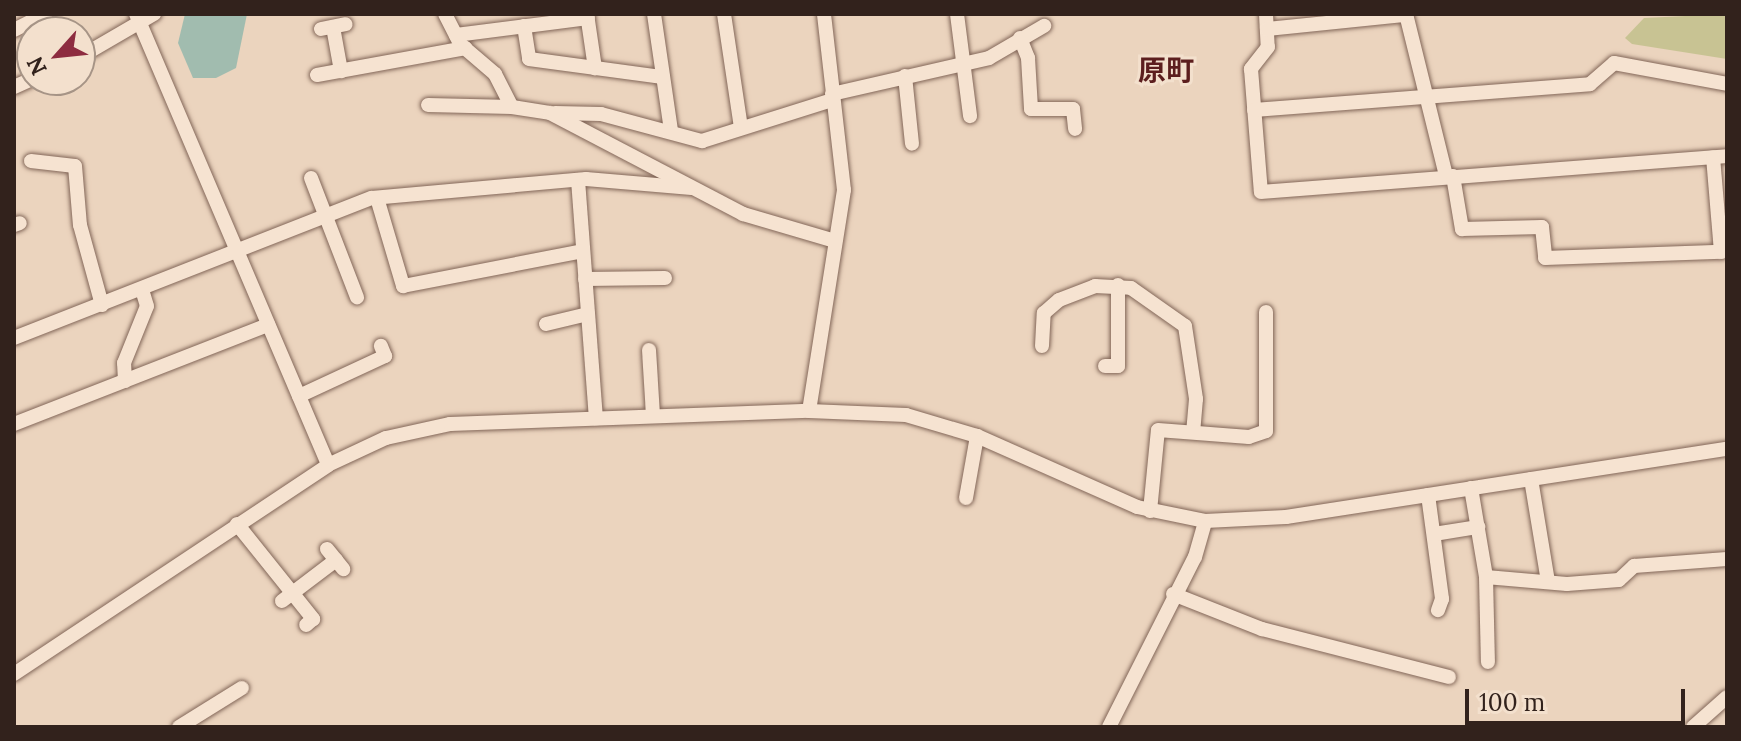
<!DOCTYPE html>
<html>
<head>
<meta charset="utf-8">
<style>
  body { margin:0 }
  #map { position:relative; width:1741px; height:741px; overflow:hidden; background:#ebd4be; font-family:Lora,"Noto Sans JP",serif }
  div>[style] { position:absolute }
  .green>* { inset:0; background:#c8c393 }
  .water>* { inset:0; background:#a1bcaf }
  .roads { filter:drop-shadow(0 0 2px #826658) drop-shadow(0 0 2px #826658) }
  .minor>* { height:14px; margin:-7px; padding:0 7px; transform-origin:7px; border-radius:7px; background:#f6e3d1 }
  span { translate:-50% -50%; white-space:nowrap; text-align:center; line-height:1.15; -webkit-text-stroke:6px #f3e0cd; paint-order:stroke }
  .quarter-label { font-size:28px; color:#5c1e1e; font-weight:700 }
  .frame { position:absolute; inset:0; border:16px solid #32221c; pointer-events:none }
  .north { position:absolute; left:16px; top:16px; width:80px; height:80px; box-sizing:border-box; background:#f3e0cd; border:2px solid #a69486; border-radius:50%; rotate:243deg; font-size:22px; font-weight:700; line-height:32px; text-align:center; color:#32221c }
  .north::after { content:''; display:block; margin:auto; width:28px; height:36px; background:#8d2c40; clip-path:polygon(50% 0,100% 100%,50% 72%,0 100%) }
  .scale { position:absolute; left:1465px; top:689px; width:220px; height:36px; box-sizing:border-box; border:4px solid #32221c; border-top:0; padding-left:10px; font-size:24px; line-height:28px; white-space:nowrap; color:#32221c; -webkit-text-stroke:6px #f3e0cd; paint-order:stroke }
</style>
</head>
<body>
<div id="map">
  <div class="green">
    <i style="clip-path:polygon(1727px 14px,1727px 59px,1632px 44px,1625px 38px,1644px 18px)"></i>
  </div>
  <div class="water">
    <i style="clip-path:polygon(185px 14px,247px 14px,236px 68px,216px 78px,193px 78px,178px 43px)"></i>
  </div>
  <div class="roads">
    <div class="minor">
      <i style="left:136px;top:14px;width:490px;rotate:66.9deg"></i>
      <i style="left:445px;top:14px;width:34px;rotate:63deg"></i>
      <i style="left:460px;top:44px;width:46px;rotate:40.6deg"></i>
      <i style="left:495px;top:74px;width:37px;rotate:63deg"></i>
      <i style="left:512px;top:107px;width:38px;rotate:9deg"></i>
      <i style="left:550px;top:113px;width:218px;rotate:27.6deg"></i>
      <i style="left:743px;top:214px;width:96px;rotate:16.4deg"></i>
      <i style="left:587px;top:14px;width:55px;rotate:81.6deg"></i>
      <i style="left:654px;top:14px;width:118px;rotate:81.7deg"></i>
      <i style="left:724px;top:14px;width:115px;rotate:81.5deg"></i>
      <i style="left:957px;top:14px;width:103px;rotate:82.7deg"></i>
      <i style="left:1266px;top:14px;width:33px;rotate:87deg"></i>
      <i style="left:1268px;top:47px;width:28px;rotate:128deg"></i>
      <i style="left:1251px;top:69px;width:123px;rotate:85.4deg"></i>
      <i style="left:1261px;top:192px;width:467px;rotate:-4.4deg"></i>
      <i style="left:1406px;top:14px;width:167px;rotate:76.1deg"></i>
      <i style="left:524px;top:26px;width:33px;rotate:81deg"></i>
      <i style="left:529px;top:59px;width:135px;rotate:7.7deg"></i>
      <i style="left:333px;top:27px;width:45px;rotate:79.7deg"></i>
      <i style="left:321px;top:29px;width:25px;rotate:-11deg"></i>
      <i style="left:1267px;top:29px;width:140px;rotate:-5.8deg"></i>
      <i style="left:14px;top:30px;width:36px;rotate:-27deg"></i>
      <i style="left:456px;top:35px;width:133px;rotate:-7.3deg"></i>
      <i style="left:1020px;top:38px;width:22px;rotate:68deg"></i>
      <i style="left:1028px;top:58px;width:51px;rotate:86.6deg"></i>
      <i style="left:1031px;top:109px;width:42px"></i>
      <i style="left:1073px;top:109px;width:20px;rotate:84deg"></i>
      <i style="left:80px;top:57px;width:86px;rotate:-30.2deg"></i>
      <i style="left:317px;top:75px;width:151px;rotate:-10.3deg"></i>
      <i style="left:905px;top:76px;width:68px;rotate:84.1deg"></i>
      <i style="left:14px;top:87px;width:20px;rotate:-24deg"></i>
      <i style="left:832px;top:94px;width:161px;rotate:-12.9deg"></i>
      <i style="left:989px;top:58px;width:64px;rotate:-30.2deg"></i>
      <i style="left:428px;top:105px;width:84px;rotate:1.4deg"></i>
      <i style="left:1254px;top:110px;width:337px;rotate:-4.4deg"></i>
      <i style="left:1590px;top:84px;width:32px;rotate:-41deg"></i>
      <i style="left:1614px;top:63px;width:115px;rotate:10.5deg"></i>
      <i style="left:555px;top:113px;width:46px;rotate:1.2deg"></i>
      <i style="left:601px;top:114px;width:105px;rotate:15deg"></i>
      <i style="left:702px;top:141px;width:136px;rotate:-17.5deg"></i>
      <i style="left:31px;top:161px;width:44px;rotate:6.5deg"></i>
      <i style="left:75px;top:166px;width:59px;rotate:85.2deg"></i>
      <i style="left:80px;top:225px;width:83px;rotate:74.6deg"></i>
      <i style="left:1453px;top:176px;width:54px;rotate:80.4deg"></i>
      <i style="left:1462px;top:229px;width:80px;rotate:-1.4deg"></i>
      <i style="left:1542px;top:227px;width:31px;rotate:84deg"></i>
      <i style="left:1545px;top:258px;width:176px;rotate:-2deg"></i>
      <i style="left:1721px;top:252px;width:95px;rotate:-94.8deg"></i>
      <i style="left:311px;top:178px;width:128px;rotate:68.9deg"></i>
      <i style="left:578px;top:180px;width:239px;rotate:85.7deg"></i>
      <i style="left:377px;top:198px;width:92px;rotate:73.5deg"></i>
      <i style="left:403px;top:286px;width:183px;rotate:-11deg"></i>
      <i style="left:14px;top:225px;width:6px;rotate:-18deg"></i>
      <i style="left:585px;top:279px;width:80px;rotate:-0.7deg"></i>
      <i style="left:546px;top:324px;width:43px;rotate:-13.4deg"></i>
      <i style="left:14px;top:338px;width:384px;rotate:-21.4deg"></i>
      <i style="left:372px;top:198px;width:215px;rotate:-5.1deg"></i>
      <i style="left:586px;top:179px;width:106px;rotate:4.9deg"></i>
      <i style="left:1042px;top:346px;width:33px;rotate:-87deg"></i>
      <i style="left:1044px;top:313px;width:20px;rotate:-41deg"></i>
      <i style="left:1059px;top:300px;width:39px;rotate:-21deg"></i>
      <i style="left:1095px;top:286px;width:36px;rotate:3deg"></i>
      <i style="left:1131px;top:288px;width:66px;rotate:35.1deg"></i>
      <i style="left:1185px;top:326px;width:74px;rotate:81.4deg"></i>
      <i style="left:1196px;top:399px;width:33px;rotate:95deg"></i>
      <i style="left:649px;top:350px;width:66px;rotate:86.5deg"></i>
      <i style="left:1105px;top:366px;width:13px"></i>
      <i style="left:1118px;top:366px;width:81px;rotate:-90deg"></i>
      <i style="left:125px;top:381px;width:18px;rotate:-93deg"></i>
      <i style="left:124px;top:363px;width:61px;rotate:-68deg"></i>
      <i style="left:147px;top:306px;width:17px;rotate:-107deg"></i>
      <i style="left:299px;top:396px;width:95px;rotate:-24.9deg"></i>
      <i style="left:385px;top:356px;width:11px;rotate:-112deg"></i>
      <i style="left:809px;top:411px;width:224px;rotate:-81deg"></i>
      <i style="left:844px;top:190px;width:177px;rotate:-96.5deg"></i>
      <i style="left:14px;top:424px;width:273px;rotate:-21.3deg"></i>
      <i style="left:1531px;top:479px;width:104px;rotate:80.6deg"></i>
      <i style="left:1471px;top:488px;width:90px;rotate:80.4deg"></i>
      <i style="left:1486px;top:577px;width:81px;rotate:4.9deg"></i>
      <i style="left:1567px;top:584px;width:52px;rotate:-4.4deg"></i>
      <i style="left:1619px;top:580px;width:21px;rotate:-43deg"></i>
      <i style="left:1634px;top:566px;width:93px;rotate:-4.3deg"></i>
      <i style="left:1428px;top:495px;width:105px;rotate:82.3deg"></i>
      <i style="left:1442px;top:599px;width:12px;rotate:110deg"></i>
      <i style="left:966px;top:498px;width:63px;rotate:-79.9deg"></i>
      <i style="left:1150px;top:511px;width:81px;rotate:-84.4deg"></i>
      <i style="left:1158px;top:430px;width:91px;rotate:4.4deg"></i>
      <i style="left:1249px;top:437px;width:18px;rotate:-19deg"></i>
      <i style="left:1266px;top:431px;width:119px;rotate:-90deg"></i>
      <i style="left:237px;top:524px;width:122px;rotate:51.3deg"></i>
      <i style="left:313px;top:619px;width:9px;rotate:139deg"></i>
      <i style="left:1434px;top:534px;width:45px;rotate:-9deg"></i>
      <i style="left:327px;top:549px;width:26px;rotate:51deg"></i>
      <i style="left:1486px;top:577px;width:85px;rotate:88.7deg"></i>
      <i style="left:1173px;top:594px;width:96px;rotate:21.5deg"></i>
      <i style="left:1262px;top:629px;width:193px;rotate:14.4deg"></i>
      <i style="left:282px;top:601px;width:68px;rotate:-37.2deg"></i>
      <i style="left:14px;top:674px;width:377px;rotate:-33.6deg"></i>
      <i style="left:328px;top:465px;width:64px;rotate:-25deg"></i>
      <i style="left:386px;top:438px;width:66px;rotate:-12.3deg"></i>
      <i style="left:450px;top:424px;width:359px;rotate:-2.1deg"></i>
      <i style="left:809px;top:411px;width:97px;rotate:2.4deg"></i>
      <i style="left:906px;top:415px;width:74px;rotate:16.5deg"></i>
      <i style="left:977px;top:436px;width:175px;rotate:23.9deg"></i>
      <i style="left:1137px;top:507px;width:69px;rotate:11.6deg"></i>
      <i style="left:1205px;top:521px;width:81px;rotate:-2.8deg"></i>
      <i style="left:1286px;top:517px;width:446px;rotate:-8.8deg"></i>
      <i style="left:179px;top:727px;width:74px;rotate:-31.8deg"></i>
      <i style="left:1109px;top:727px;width:191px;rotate:-63.2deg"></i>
      <i style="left:1195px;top:557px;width:37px;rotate:-74deg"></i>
      <i style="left:1693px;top:727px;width:45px;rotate:-41.4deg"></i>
    </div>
  </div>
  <div class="quarter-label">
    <span style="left:1166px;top:70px">原町</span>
  </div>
  <div class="frame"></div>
  <div class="north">N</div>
  <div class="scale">100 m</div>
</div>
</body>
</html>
